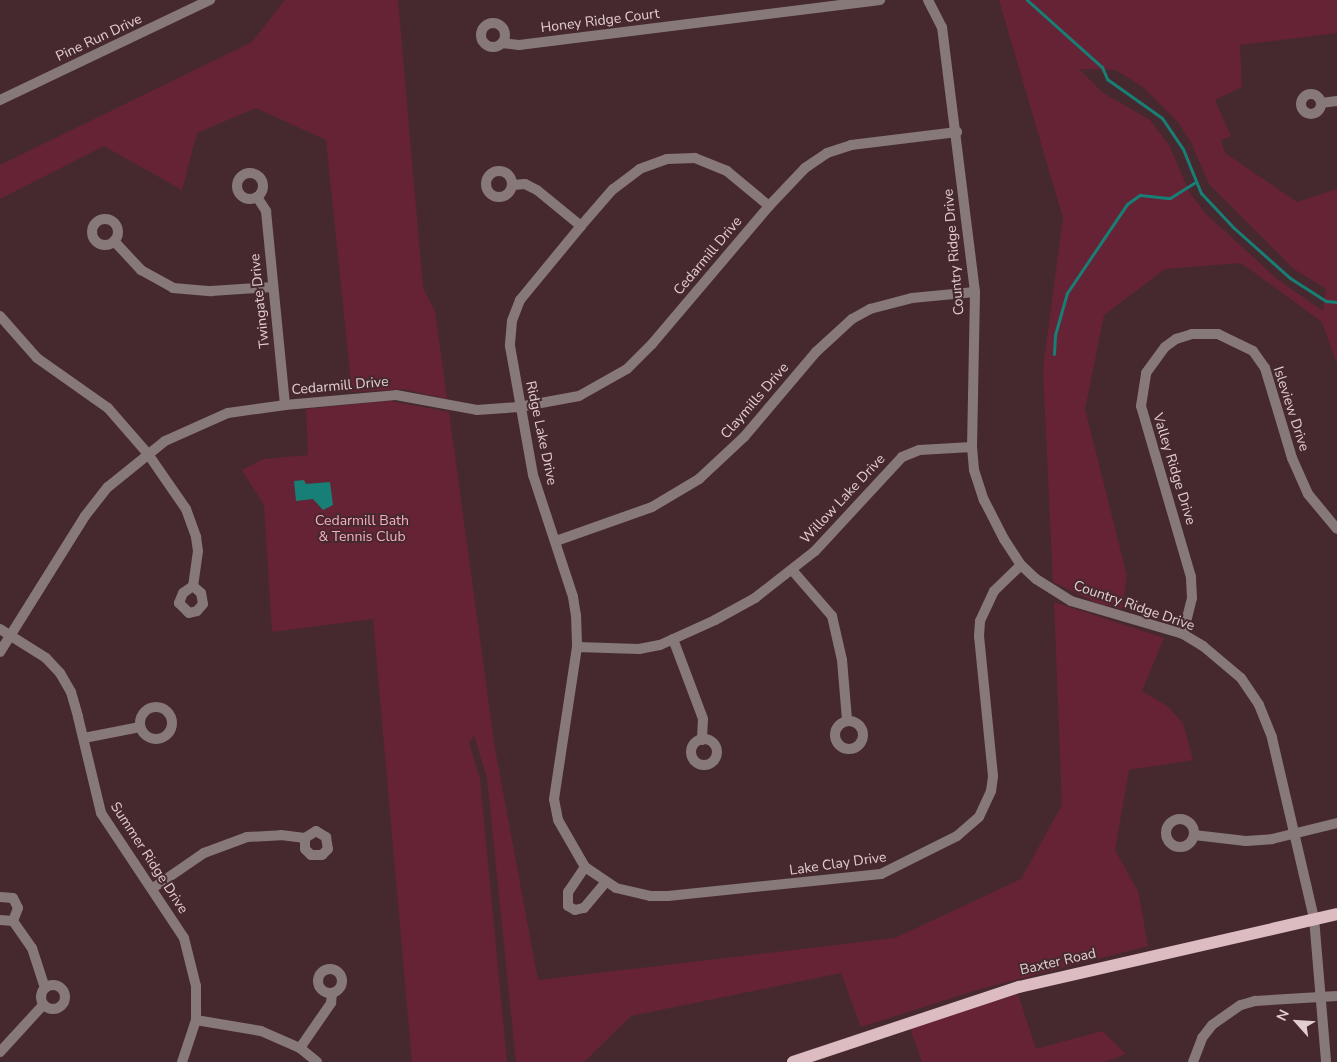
<!DOCTYPE html>
<html>
<head>
<meta charset="utf-8">
<style>
  body { margin:0 }
  #map { position:relative; width:1337px; height:1062px; overflow:hidden; background:#46292f; font-family:"Nunito Sans",sans-serif }
  div>[style] { position:absolute }
  .green>* { inset:0; background:#662335 }
  .water>* { inset:0; background:#177f76 }
  .stream>* { height:3px; margin:-1.5px; padding:0 1.5px; transform-origin:1.5px; border-radius:1.5px; background:#177f76 }
  .minor>* { height:10px; margin:-5px; padding:0 5px; transform-origin:5px; border-radius:5px; background:#87787a }
  .minor>.ring { margin:-5px; padding:0; box-sizing:content-box; background:none; border:10px solid #87787a; border-radius:50% }
  .major>* { height:12px; margin:-6px; padding:0 6px; transform-origin:6px; border-radius:6px; background:#dcbcc1 }
  span { translate:-50% -50%; white-space:nowrap; text-align:center; line-height:1.15; -webkit-text-stroke:4px #46292f; paint-order:stroke }
  .street-label { font-size:14px; color:#e2ced1 }
  .park-label { font-size:14px; color:#f6afbd }
  .north { position:absolute; left:1272px; top:997px; width:50px; height:50px; -webkit-text-stroke:4px #46292f; paint-order:stroke; rotate:296deg; font-size:14px; font-weight:700; line-height:20px; text-align:center; color:#e2ced1 }
  .north::after { content:''; display:block; margin:auto; width:18px; height:22px; background:#e2ced1; clip-path:polygon(50% 0,100% 100%,50% 72%,0 100%) }
</style>
</head>
<body>
<div id="map">
  <div class="green">
    <i style="clip-path:polygon(285px 0,398px 0,423px 288px,435px 311px,447px 399px,403px 389px,352px 392px,326px 140px,256px 108px,197px 133px,182px 190px,104px 146px,0 199px,0 165px,252px 42px)"></i>
    <i style="clip-path:polygon(evenodd,999px 0,1337px 0,1337px 33px,1240px 45px,1242px 87px,1215px 100px,1231px 136px,1221px 140px,1225px 153px,1297px 202px,1337px 189px,1337px 364px,1322px 322px,1241px 263px,1165px 269px,1104px 315px,1085px 409px,1127px 576px,1122px 609px,1097px 603px,1053px 582px,1043px 369px,1063px 218px,999px 0,1079px 69px,1116px 70px,1143px 87px,1177px 121px,1191px 142px,1209px 184px,1294px 269px,1326px 289px,1323px 311px,1277px 279px,1205px 213px,1190px 193px,1169px 145px,1150px 120px,1103px 93px,1079px 69px)"></i>
    <i style="clip-path:polygon(390px 401px,449px 412px,495px 749px,538px 980px,895px 938px,1021px 879px,1062px 805px,1054px 602px,1164px 638px,1142px 691px,1167px 706px,1183px 723px,1193px 760px,1129px 770px,1115px 850px,1138px 891px,1148px 946px,980px 989px,861px 1027px,841px 973px,631px 1016px,584px 1062px,516px 1062px,487px 778px,474px 735px,469px 743px,480px 779px,507px 1062px,412px 1062px,373px 619px,272px 632px,264px 505px,242px 470px,263px 459px,308px 455px,306px 409px)"></i>
    <i style="clip-path:polygon(1018px 994px,1036px 1049px,1102px 1031px,1126px 1054px,1104px 1062px,922px 1062px,910px 1028px)"></i>
  </div>
  <div class="water">
    <i style="clip-path:polygon(304px 480px,306px 484px,330px 482px,333px 505px,323px 510px,313px 499px,296px 501px,294px 481px)"></i>
  </div>
  <div class="stream">
    <i style="left:1027px;top:0;width:101px;rotate:41.8deg"></i>
    <i style="left:1102px;top:67px;width:13px;rotate:67deg"></i>
    <i style="left:1107px;top:79px;width:67px;rotate:35.3deg"></i>
    <i style="left:1162px;top:118px;width:37px;rotate:56deg"></i>
    <i style="left:1183px;top:149px;width:48px;rotate:67.8deg"></i>
    <i style="left:1201px;top:193px;width:48px;rotate:46.7deg"></i>
    <i style="left:1234px;top:228px;width:75px;rotate:41.8deg"></i>
    <i style="left:1290px;top:278px;width:43px;rotate:32.6deg"></i>
    <i style="left:1326px;top:301px;width:11px;rotate:5deg"></i>
    <i style="left:1054px;top:354px;width:19px;rotate:-87deg"></i>
    <i style="left:1055px;top:335px;width:44px;rotate:-74.1deg"></i>
    <i style="left:1067px;top:293px;width:107px;rotate:-56deg"></i>
    <i style="left:1127px;top:204px;width:16px;rotate:-35deg"></i>
    <i style="left:1140px;top:195px;width:30px;rotate:6deg"></i>
    <i style="left:1170px;top:198px;width:31px;rotate:-32deg"></i>
  </div>
  <div class="minor">
    <i style="left:928px;top:0;width:30px;rotate:63deg"></i>
    <i style="left:942px;top:27px;width:267px;rotate:82.9deg"></i>
    <i style="left:975px;top:292px;width:155px;rotate:91.1deg"></i>
    <i style="left:972px;top:447px;width:23px;rotate:85deg"></i>
    <i style="left:974px;top:470px;width:32px;rotate:72deg"></i>
    <i style="left:984px;top:500px;width:44px;rotate:62.9deg"></i>
    <i style="left:1004px;top:539px;width:31px;rotate:57deg"></i>
    <i style="left:1021px;top:565px;width:21px;rotate:43deg"></i>
    <i style="left:1036px;top:579px;width:41px;rotate:32.2deg"></i>
    <i style="left:1071px;top:601px;width:117px;rotate:16.4deg"></i>
    <i style="left:1183px;top:634px;width:23px;rotate:31deg"></i>
    <i style="left:1203px;top:646px;width:50px;rotate:40.1deg"></i>
    <i style="left:1241px;top:678px;width:32px;rotate:56deg"></i>
    <i style="left:1259px;top:705px;width:35px;rotate:68deg"></i>
    <i style="left:1272px;top:738px;width:185px;rotate:76.9deg"></i>
    <i style="left:1314px;top:918px;width:144px;rotate:85.2deg"></i>
    <i class="ring" style="left:481px;top:23px;width:14px;height:14px"></i>
    <i style="left:502px;top:43px;width:17px;rotate:7deg"></i>
    <i style="left:519px;top:45px;width:364px;rotate:-7.1deg"></i>
    <i class="ring" style="left:1301px;top:94px;width:10px;height:10px"></i>
    <i style="left:0;top:100px;width:233px;rotate:-25.5deg"></i>
    <i style="left:1321px;top:103px;width:16px;rotate:-7deg"></i>
    <i class="ring" style="left:486px;top:171px;width:16px;height:16px"></i>
    <i class="ring" style="left:237px;top:173px;width:16px;height:16px"></i>
    <i style="left:513px;top:185px;width:12px;rotate:-5deg"></i>
    <i style="left:525px;top:184px;width:13px;rotate:27deg"></i>
    <i style="left:537px;top:190px;width:57px;rotate:39.3deg"></i>
    <i style="left:257px;top:197px;width:17px;rotate:57deg"></i>
    <i style="left:266px;top:211px;width:195px;rotate:84.4deg"></i>
    <i style="left:769px;top:206px;width:55px;rotate:-140.2deg"></i>
    <i style="left:727px;top:171px;width:35px;rotate:-158deg"></i>
    <i style="left:695px;top:158px;width:28px;rotate:178deg"></i>
    <i style="left:667px;top:159px;width:29px;rotate:160deg"></i>
    <i style="left:640px;top:169px;width:34px;rotate:143deg"></i>
    <i style="left:613px;top:189px;width:49px;rotate:130.9deg"></i>
    <i style="left:581px;top:226px;width:96px;rotate:129.5deg"></i>
    <i style="left:520px;top:300px;width:22px;rotate:111deg"></i>
    <i style="left:512px;top:321px;width:25px;rotate:95deg"></i>
    <i style="left:510px;top:346px;width:131px;rotate:79.9deg"></i>
    <i style="left:533px;top:475px;width:128px;rotate:71.8deg"></i>
    <i style="left:573px;top:597px;width:18px;rotate:81deg"></i>
    <i style="left:576px;top:615px;width:32px;rotate:88deg"></i>
    <i style="left:577px;top:647px;width:154px;rotate:98.6deg"></i>
    <i style="left:554px;top:799px;width:21px;rotate:79deg"></i>
    <i style="left:558px;top:820px;width:54px;rotate:60.1deg"></i>
    <i style="left:585px;top:867px;width:37px;rotate:34deg"></i>
    <i style="left:616px;top:888px;width:35px;rotate:13deg"></i>
    <i style="left:650px;top:896px;width:18px"></i>
    <i style="left:668px;top:896px;width:214px;rotate:-5.9deg"></i>
    <i style="left:881px;top:874px;width:85px;rotate:-26.6deg"></i>
    <i style="left:957px;top:836px;width:29px;rotate:-41deg"></i>
    <i style="left:979px;top:817px;width:29px;rotate:-65deg"></i>
    <i style="left:991px;top:791px;width:15px;rotate:-82deg"></i>
    <i style="left:993px;top:776px;width:141px;rotate:-95.7deg"></i>
    <i style="left:979px;top:636px;width:15px;rotate:-86deg"></i>
    <i style="left:980px;top:621px;width:33px;rotate:-65deg"></i>
    <i style="left:994px;top:591px;width:37px;rotate:-44deg"></i>
    <i class="ring" style="left:92px;top:219px;width:16px;height:16px"></i>
    <i style="left:114px;top:241px;width:40px;rotate:47deg"></i>
    <i style="left:141px;top:270px;width:37px;rotate:29deg"></i>
    <i style="left:173px;top:288px;width:38px;rotate:5deg"></i>
    <i style="left:211px;top:291px;width:62px;rotate:-3.7deg"></i>
    <i style="left:0;top:316px;width:56px;rotate:48.6deg"></i>
    <i style="left:37px;top:358px;width:87px;rotate:35.2deg"></i>
    <i style="left:108px;top:408px;width:61px;rotate:49deg"></i>
    <i style="left:148px;top:454px;width:67px;rotate:55.4deg"></i>
    <i style="left:186px;top:509px;width:30px;rotate:70deg"></i>
    <i style="left:196px;top:537px;width:14px;rotate:82deg"></i>
    <i style="left:198px;top:551px;width:35px;rotate:98deg"></i>
    <i style="left:193px;top:586px;width:12px;rotate:145deg"></i>
    <i style="left:183px;top:593px;width:11px;rotate:112deg"></i>
    <i style="left:179px;top:603px;width:14px;rotate:45deg"></i>
    <i style="left:189px;top:613px;width:8px;rotate:-14deg"></i>
    <i style="left:197px;top:611px;width:9px;rotate:-49deg"></i>
    <i style="left:203px;top:604px;width:11px;rotate:-100deg"></i>
    <i style="left:201px;top:593px;width:11px;rotate:-139deg"></i>
    <i style="left:556px;top:541px;width:102px;rotate:-19.5deg"></i>
    <i style="left:652px;top:507px;width:55px;rotate:-30.8deg"></i>
    <i style="left:699px;top:479px;width:62px;rotate:-43deg"></i>
    <i style="left:744px;top:437px;width:111px;rotate:-49.7deg"></i>
    <i style="left:816px;top:352px;width:49px;rotate:-42.5deg"></i>
    <i style="left:852px;top:319px;width:21px;rotate:-29deg"></i>
    <i style="left:870px;top:309px;width:43px;rotate:-14.7deg"></i>
    <i style="left:912px;top:298px;width:63px;rotate:-5.4deg"></i>
    <i style="left:792px;top:570px;width:61px;rotate:49deg"></i>
    <i style="left:832px;top:616px;width:45px;rotate:77.2deg"></i>
    <i style="left:842px;top:660px;width:59px;rotate:85.2deg"></i>
    <i style="left:0;top:629px;width:54px;rotate:32.2deg"></i>
    <i style="left:46px;top:658px;width:21px;rotate:47deg"></i>
    <i style="left:60px;top:673px;width:22px;rotate:60deg"></i>
    <i style="left:71px;top:692px;width:26px;rotate:74deg"></i>
    <i style="left:78px;top:717px;width:99px;rotate:76.5deg"></i>
    <i style="left:101px;top:813px;width:150px;rotate:56.4deg"></i>
    <i style="left:184px;top:938px;width:49px;rotate:76deg"></i>
    <i style="left:196px;top:986px;width:34px;rotate:90deg"></i>
    <i style="left:196px;top:1020px;width:44px;rotate:108.4deg"></i>
    <i style="left:1183px;top:634px;width:37px;rotate:-76deg"></i>
    <i style="left:1192px;top:598px;width:21px;rotate:-93deg"></i>
    <i style="left:1191px;top:577px;width:178px;rotate:-106.3deg"></i>
    <i style="left:1141px;top:406px;width:33px;rotate:-81deg"></i>
    <i style="left:1146px;top:373px;width:32px;rotate:-54deg"></i>
    <i style="left:1165px;top:347px;width:14px;rotate:-36deg"></i>
    <i style="left:1176px;top:339px;width:17px;rotate:-17deg"></i>
    <i style="left:1192px;top:334px;width:26px"></i>
    <i style="left:1218px;top:334px;width:39px;rotate:26deg"></i>
    <i style="left:1253px;top:351px;width:21px;rotate:55deg"></i>
    <i style="left:1265px;top:368px;width:94px;rotate:73.3deg"></i>
    <i style="left:1292px;top:458px;width:39px;rotate:66deg"></i>
    <i style="left:1308px;top:494px;width:45px;rotate:50.4deg"></i>
    <i style="left:673px;top:639px;width:85px;rotate:69.4deg"></i>
    <i style="left:703px;top:719px;width:21px;rotate:93deg"></i>
    <i style="left:577px;top:647px;width:62px;rotate:1.8deg"></i>
    <i style="left:639px;top:649px;width:21px;rotate:-11deg"></i>
    <i style="left:660px;top:645px;width:60px;rotate:-24.4deg"></i>
    <i style="left:715px;top:620px;width:46px;rotate:-28.8deg"></i>
    <i style="left:755px;top:598px;width:76px;rotate:-38.1deg"></i>
    <i style="left:815px;top:551px;width:128px;rotate:-47.2deg"></i>
    <i style="left:902px;top:457px;width:18px;rotate:-22deg"></i>
    <i style="left:919px;top:450px;width:53px;rotate:-3.2deg"></i>
    <i style="left:0;top:652px;width:160px;rotate:-58deg"></i>
    <i style="left:85px;top:516px;width:37px;rotate:-52deg"></i>
    <i style="left:108px;top:487px;width:73px;rotate:-38.9deg"></i>
    <i style="left:165px;top:441px;width:69px;rotate:-24deg"></i>
    <i style="left:228px;top:413px;width:58px;rotate:-8deg"></i>
    <i style="left:285px;top:405px;width:111px;rotate:-5.1deg"></i>
    <i style="left:396px;top:395px;width:82px;rotate:10.5deg"></i>
    <i style="left:477px;top:410px;width:42px;rotate:-4.1deg"></i>
    <i style="left:519px;top:407px;width:61px;rotate:-10.4deg"></i>
    <i style="left:579px;top:396px;width:55px;rotate:-29.4deg"></i>
    <i style="left:627px;top:369px;width:35px;rotate:-45deg"></i>
    <i style="left:652px;top:344px;width:181px;rotate:-49.7deg"></i>
    <i style="left:769px;top:206px;width:52px;rotate:-46.5deg"></i>
    <i style="left:805px;top:168px;width:27px;rotate:-34deg"></i>
    <i style="left:827px;top:153px;width:25px;rotate:-18deg"></i>
    <i style="left:851px;top:145px;width:107px;rotate:-7deg"></i>
    <i class="ring" style="left:140px;top:707px;width:22px;height:22px"></i>
    <i class="ring" style="left:835px;top:721px;width:18px;height:18px"></i>
    <i style="left:84px;top:738px;width:57px;rotate:-11.1deg"></i>
    <i class="ring" style="left:691px;top:739px;width:16px;height:16px"></i>
    <i class="ring" style="left:1166px;top:819px;width:18px;height:18px"></i>
    <i style="left:1194px;top:835px;width:52px;rotate:6.6deg"></i>
    <i style="left:1246px;top:841px;width:26px;rotate:-4deg"></i>
    <i style="left:1272px;top:839px;width:67px;rotate:-13.8deg"></i>
    <i style="left:585px;top:867px;width:30px;rotate:124deg"></i>
    <i style="left:568px;top:892px;width:14px;rotate:90deg"></i>
    <i style="left:568px;top:906px;width:8px;rotate:30deg"></i>
    <i style="left:575px;top:910px;width:9px;rotate:-13deg"></i>
    <i style="left:584px;top:908px;width:33px;rotate:-50deg"></i>
    <i style="left:153px;top:888px;width:62px;rotate:-34.5deg"></i>
    <i style="left:204px;top:853px;width:46px;rotate:-20.4deg"></i>
    <i style="left:247px;top:837px;width:34px;rotate:-3deg"></i>
    <i style="left:281px;top:835px;width:24px;rotate:7deg"></i>
    <i style="left:305px;top:838px;width:13px;rotate:-32deg"></i>
    <i style="left:316px;top:831px;width:12px;rotate:31deg"></i>
    <i style="left:326px;top:837px;width:12px;rotate:81deg"></i>
    <i style="left:328px;top:849px;width:8px;rotate:135deg"></i>
    <i style="left:322px;top:855px;width:11px;rotate:180deg"></i>
    <i style="left:311px;top:855px;width:8px;rotate:-135deg"></i>
    <i style="left:305px;top:849px;width:11px;rotate:-90deg"></i>
    <i style="left:0;top:897px;width:13px;rotate:4deg"></i>
    <i style="left:13px;top:898px;width:11px;rotate:63deg"></i>
    <i style="left:18px;top:908px;width:14px;rotate:111deg"></i>
    <i style="left:13px;top:921px;width:13px;rotate:-176deg"></i>
    <i style="left:13px;top:921px;width:33px;rotate:55deg"></i>
    <i style="left:32px;top:948px;width:42px;rotate:72deg"></i>
    <i class="ring" style="left:318px;top:969px;width:14px;height:14px"></i>
    <i class="ring" style="left:41px;top:985px;width:14px;height:14px"></i>
    <i style="left:196px;top:1020px;width:66px;rotate:9.6deg"></i>
    <i style="left:261px;top:1031px;width:43px;rotate:23.6deg"></i>
    <i style="left:300px;top:1048px;width:22px;rotate:39deg"></i>
    <i style="left:300px;top:1048px;width:55px;rotate:-55.4deg"></i>
    <i style="left:331px;top:1003px;width:10px;rotate:-84deg"></i>
    <i style="left:0;top:1052px;width:64px;rotate:-47.5deg"></i>
    <i style="left:1193px;top:1062px;width:26px;rotate:-69deg"></i>
    <i style="left:1202px;top:1038px;width:16px;rotate:-52deg"></i>
    <i style="left:1212px;top:1025px;width:35px;rotate:-35deg"></i>
    <i style="left:1241px;top:1005px;width:15px;rotate:-16deg"></i>
    <i style="left:1255px;top:1001px;width:82px;rotate:-3.5deg"></i>
  </div>
  <div class="major">
    <i style="left:793px;top:1062px;width:238px;rotate:-18.4deg"></i>
    <i style="left:1019px;top:987px;width:326px;rotate:-12.9deg"></i>
  </div>
  <div class="street-label">
    <span style="left:600px;top:21px;rotate:-7deg">Honey Ridge Court</span>
    <span style="left:99px;top:38px;rotate:-25deg">Pine Run Drive</span>
    <span style="left:954px;top:252px;rotate:-95deg">Country Ridge Drive</span>
    <span style="left:708px;top:256px;rotate:-50deg">Cedarmill Drive</span>
    <span style="left:260px;top:301px;rotate:-96deg">Twingate Drive</span>
    <span style="left:340px;top:386px;rotate:-5deg">Cedarmill Drive</span>
    <span style="left:755px;top:401px;rotate:-49deg">Claymills Drive</span>
    <span style="left:1291px;top:409px;rotate:72deg">Isleview Drive</span>
    <span style="left:541px;top:433px;rotate:78deg">Ridge Lake Drive</span>
    <span style="left:1174px;top:469px;rotate:73deg">Valley Ridge Drive</span>
    <span style="left:843px;top:499px;rotate:-47deg">Willow Lake Drive</span>
    <span style="left:1134px;top:606px;rotate:19deg">Country Ridge Drive</span>
    <span style="left:149px;top:858px;rotate:57deg">Summer Ridge Drive</span>
    <span style="left:838px;top:864px;rotate:-8deg">Lake Clay Drive</span>
    <span style="left:1058px;top:962px;rotate:-13deg">Baxter Road</span>
  </div>
  <div class="park-label">
    <span style="left:362px;top:529px">Cedarmill Bath<br>&amp; Tennis Club</span>
  </div>
  <div class="north">N</div>
</div>
</body>
</html>
